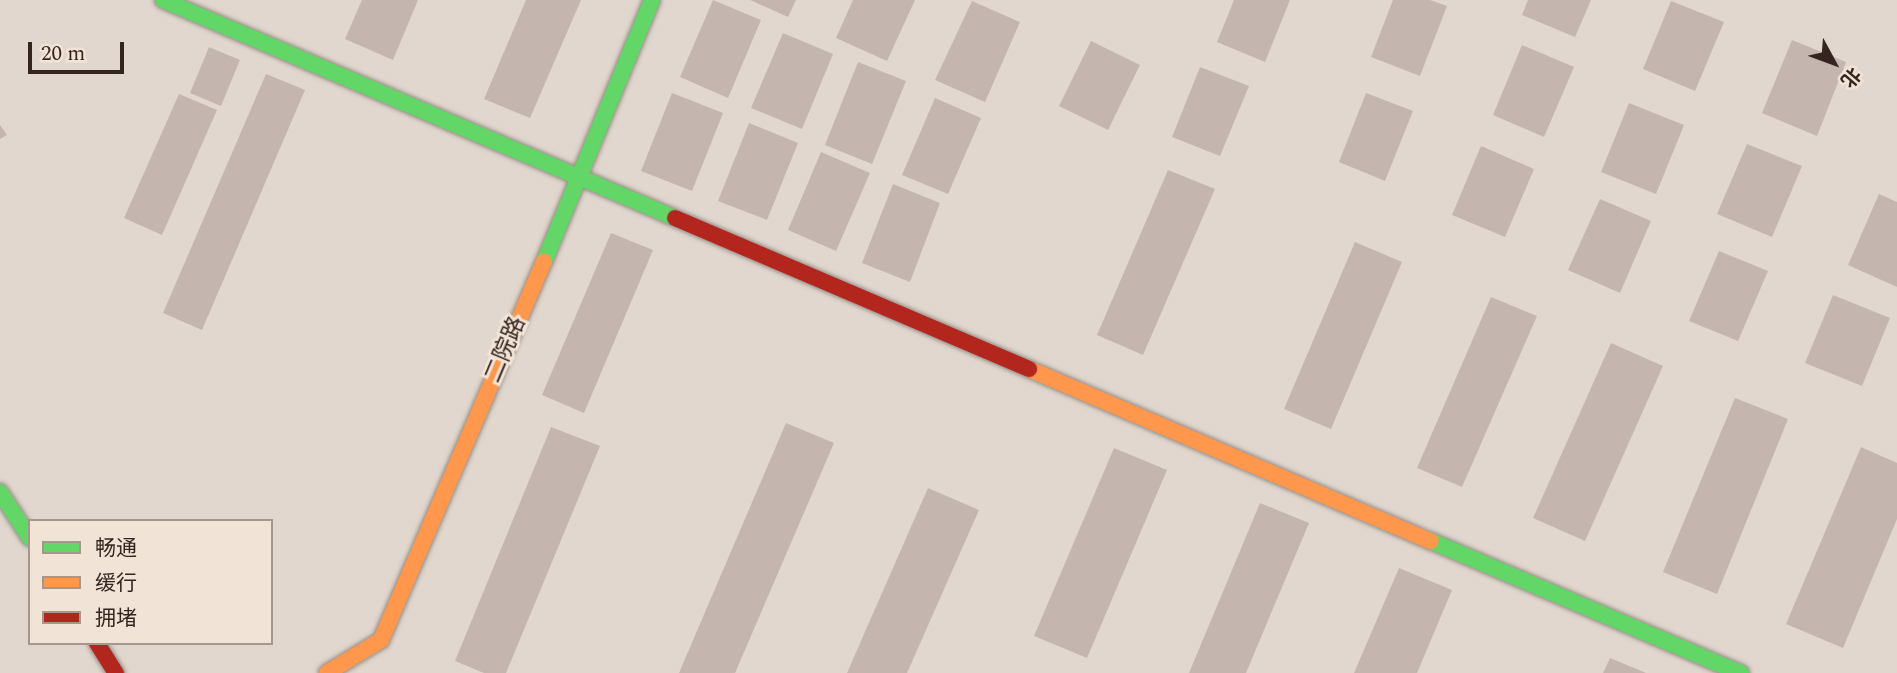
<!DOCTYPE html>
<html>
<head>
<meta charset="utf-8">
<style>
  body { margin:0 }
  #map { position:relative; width:1897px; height:673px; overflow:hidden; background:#e1d7ce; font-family:Spectral,"Noto Sans SC",serif }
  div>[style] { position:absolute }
  .building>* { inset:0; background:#c4b6af }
  .roads { filter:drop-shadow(0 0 2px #968d86) drop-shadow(0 0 2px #968d86) }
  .fast>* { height:16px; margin:-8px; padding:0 8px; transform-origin:8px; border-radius:8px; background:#63d668 }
  .slow>* { height:16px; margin:-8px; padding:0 8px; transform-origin:8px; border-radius:8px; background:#ff974d }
  .jam>* { height:16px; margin:-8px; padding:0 8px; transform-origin:8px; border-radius:8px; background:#b3261e }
  span { translate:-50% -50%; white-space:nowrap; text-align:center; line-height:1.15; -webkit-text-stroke:6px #f1e3d5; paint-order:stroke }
  .street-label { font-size:23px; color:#342520 }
  .legend { position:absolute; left:28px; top:519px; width:245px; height:126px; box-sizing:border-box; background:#f1e3d5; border:2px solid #a5978d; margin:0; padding:9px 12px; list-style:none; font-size:21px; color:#342520 }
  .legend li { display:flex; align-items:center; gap:14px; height:35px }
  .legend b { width:35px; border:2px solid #a5978d }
  .north { position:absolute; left:1799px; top:28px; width:70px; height:70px; -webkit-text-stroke:5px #f1e3d5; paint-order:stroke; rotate:131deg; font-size:19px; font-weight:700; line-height:28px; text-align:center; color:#342520 }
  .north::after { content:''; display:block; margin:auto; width:24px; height:32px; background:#342520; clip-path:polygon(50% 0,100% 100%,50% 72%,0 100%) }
  .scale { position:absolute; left:28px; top:42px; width:96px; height:32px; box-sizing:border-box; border:4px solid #342520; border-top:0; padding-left:9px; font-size:21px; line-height:24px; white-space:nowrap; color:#342520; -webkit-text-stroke:5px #f1e3d5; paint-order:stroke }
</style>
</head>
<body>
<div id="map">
  <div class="building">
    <i style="clip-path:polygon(362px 0,418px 0,393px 60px,345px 39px)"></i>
    <i style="clip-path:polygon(526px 0,581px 0,530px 118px,484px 99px)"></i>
    <i style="clip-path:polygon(713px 0,761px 20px,728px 98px,680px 77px)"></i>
    <i style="clip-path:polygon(750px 0,796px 0,788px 17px)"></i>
    <i style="clip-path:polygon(853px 0,915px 0,887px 61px,836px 38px)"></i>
    <i style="clip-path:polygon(1234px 0,1290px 0,1265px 62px,1217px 42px)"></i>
    <i style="clip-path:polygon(1393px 0,1430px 0,1447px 6px,1420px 76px,1371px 57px)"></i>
    <i style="clip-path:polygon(1528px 0,1591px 0,1575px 37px,1522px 15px)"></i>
    <i style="clip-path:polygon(972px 1px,1020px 22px,985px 102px,935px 80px)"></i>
    <i style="clip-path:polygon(1671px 1px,1724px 22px,1695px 91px,1643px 69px)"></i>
    <i style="clip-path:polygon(783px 33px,833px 54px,802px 129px,751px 108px)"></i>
    <i style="clip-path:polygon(1792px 40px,1846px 62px,1817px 136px,1762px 113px)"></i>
    <i style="clip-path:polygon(1091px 41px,1140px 65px,1108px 130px,1059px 106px)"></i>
    <i style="clip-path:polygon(1522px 45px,1574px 67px,1544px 137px,1493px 115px)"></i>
    <i style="clip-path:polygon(209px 47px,240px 60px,221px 106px,190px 93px)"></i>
    <i style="clip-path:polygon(858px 62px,906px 81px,872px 164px,825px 145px)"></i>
    <i style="clip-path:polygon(1200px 67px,1249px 86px,1220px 156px,1172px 137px)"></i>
    <i style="clip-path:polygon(266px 74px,305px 90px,202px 330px,163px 313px)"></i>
    <i style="clip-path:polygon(672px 93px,723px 113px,692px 191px,641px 171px)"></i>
    <i style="clip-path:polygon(1366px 93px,1413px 111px,1385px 181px,1339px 162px)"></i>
    <i style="clip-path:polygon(179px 94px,217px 110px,162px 235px,124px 218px)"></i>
    <i style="clip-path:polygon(935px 98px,981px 118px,948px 194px,902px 175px)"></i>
    <i style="clip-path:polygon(1629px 103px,1684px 125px,1656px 194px,1601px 172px)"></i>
    <i style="clip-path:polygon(749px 123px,798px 143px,767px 220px,718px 201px)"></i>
    <i style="clip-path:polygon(0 125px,7px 135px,0 139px)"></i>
    <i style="clip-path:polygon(1747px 144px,1802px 166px,1772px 237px,1717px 214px)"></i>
    <i style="clip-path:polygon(1481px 146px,1534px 169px,1505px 237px,1452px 215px)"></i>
    <i style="clip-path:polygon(821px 152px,870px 173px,836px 251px,788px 230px)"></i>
    <i style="clip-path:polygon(1168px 170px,1215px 189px,1143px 355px,1097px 335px)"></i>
    <i style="clip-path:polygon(893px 184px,940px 203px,910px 282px,862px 263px)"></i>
    <i style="clip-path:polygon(1879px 194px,1897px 202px,1897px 287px,1848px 265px)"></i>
    <i style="clip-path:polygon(1600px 199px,1651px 221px,1620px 293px,1568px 270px)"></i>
    <i style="clip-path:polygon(611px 233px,653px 250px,584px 413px,542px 395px)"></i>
    <i style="clip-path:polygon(1355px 242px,1402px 262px,1331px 429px,1284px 409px)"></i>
    <i style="clip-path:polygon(1719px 251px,1768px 271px,1738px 341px,1689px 321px)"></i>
    <i style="clip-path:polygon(1833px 295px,1890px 318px,1862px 386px,1805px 363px)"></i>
    <i style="clip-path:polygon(1491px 297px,1537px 316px,1462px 487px,1417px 468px)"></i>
    <i style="clip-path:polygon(1611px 343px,1663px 366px,1585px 541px,1533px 518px)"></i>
    <i style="clip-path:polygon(1735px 398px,1788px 419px,1717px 594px,1663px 572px)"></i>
    <i style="clip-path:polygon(786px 423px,834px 443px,735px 673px,679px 673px)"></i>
    <i style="clip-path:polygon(551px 427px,600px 446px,506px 673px,484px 673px,455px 661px)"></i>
    <i style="clip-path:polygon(1861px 447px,1897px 463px,1897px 519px,1843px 648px,1786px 624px)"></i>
    <i style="clip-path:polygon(1114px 448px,1167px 470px,1087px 658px,1034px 636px)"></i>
    <i style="clip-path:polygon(928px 488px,979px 510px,907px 673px,847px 673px)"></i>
    <i style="clip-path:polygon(1260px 503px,1309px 523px,1246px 673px,1189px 673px)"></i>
    <i style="clip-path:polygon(1399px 568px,1452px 590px,1417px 673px,1354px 673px)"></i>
    <i style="clip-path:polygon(1610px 658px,1646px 673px,1603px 673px)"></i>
  </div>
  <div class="roads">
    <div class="fast">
      <i style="left:163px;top:0;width:556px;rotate:23.06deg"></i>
      <i style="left:544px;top:262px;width:283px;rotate:-67.6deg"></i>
      <i style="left:0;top:492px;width:55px;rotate:56.9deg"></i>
      <i style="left:1431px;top:541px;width:337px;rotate:23.1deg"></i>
    </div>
    <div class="slow">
      <i style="left:1029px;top:369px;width:437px;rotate:23.2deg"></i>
      <i style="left:327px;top:673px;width:63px;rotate:-31.4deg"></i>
      <i style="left:381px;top:640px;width:412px;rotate:-66.7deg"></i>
    </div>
    <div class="jam">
      <i style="left:675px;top:218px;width:385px;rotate:23.1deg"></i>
      <i style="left:97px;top:643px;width:36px;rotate:58deg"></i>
    </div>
  </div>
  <div class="street-label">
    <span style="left:506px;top:350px;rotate:-67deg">二院路</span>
  </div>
  <ul class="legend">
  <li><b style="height:9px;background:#63d668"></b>畅通</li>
  <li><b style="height:9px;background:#ff974d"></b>缓行</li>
  <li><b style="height:9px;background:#b3261e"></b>拥堵</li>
  </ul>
  <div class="north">北</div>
  <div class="scale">20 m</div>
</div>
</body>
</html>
